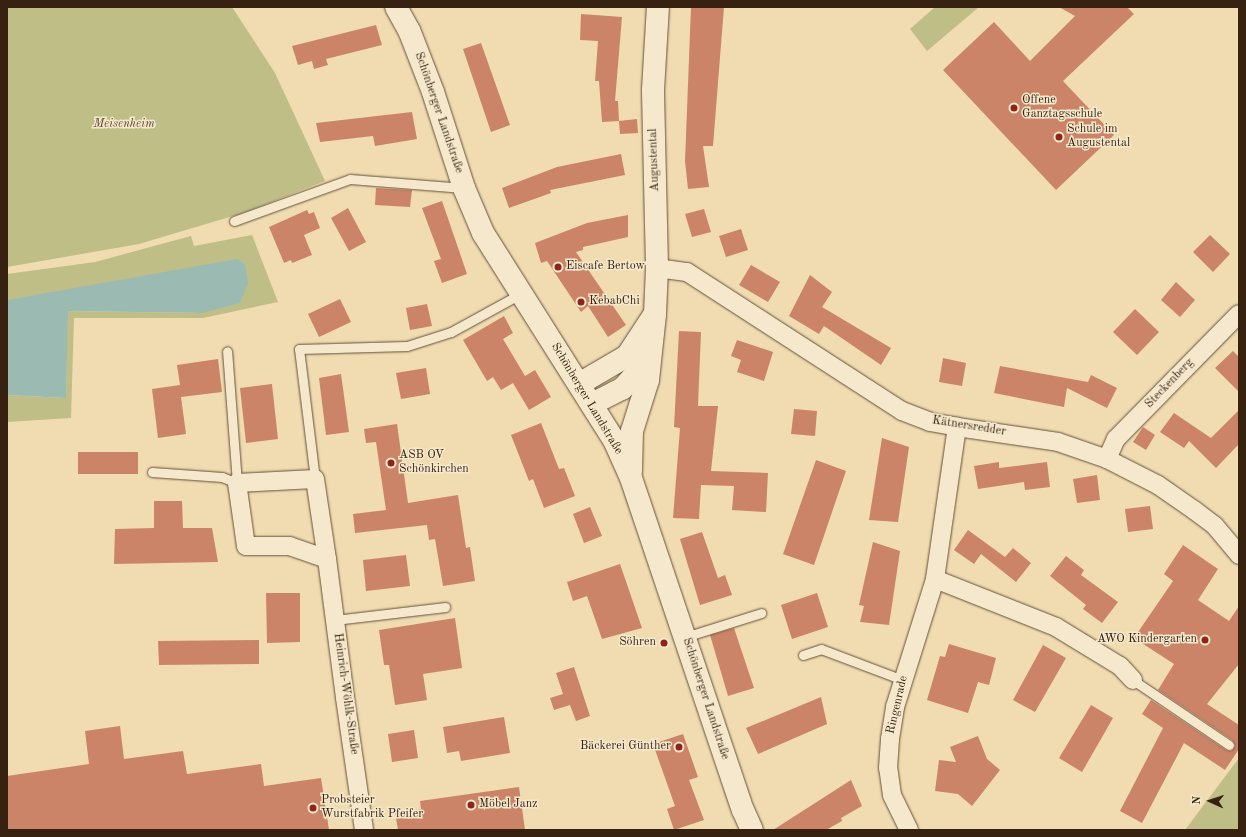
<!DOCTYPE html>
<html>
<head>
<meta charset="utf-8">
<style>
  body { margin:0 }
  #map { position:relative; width:1246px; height:837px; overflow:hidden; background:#f0dcb0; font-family:"Old Standard TT",serif }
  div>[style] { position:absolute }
  .green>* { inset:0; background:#c0be87 }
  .water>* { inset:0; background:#9bbab2 }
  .building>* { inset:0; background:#cb8467 }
  .roads { filter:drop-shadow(0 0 1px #655038) drop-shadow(0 0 1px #655038) }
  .lane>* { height:9px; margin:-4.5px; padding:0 4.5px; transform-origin:4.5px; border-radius:4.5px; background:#f5e8cc }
  .street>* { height:18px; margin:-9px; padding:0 9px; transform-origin:9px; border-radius:9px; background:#f5e8cc }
  .secondary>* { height:22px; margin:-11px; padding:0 11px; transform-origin:11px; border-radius:11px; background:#f5e8cc }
  .dots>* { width:11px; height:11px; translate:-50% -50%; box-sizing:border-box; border:2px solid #f5e8cc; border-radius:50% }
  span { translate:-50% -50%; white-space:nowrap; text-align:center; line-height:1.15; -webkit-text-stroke:3px #f5e8cc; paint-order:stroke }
  .poi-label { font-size:12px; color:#372110 }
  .left { translate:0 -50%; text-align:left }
  .right { translate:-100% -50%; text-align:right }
  .street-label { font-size:12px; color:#372110 }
  .park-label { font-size:12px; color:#59482e; font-style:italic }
  .frame { position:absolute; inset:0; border:8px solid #372110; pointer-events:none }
  .north { position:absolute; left:1190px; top:781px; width:40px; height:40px; -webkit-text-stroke:3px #f5e8cc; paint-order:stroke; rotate:273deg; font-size:11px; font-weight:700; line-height:16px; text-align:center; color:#372110 }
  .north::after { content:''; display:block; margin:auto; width:14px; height:18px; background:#372110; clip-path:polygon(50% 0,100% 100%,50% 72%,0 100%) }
</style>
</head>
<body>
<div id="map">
  <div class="green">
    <i style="clip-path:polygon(7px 7px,232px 7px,275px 73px,325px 181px,243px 213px,139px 244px,7px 267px)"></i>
    <i style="clip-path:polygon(935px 7px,979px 7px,927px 51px,910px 29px)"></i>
    <i style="clip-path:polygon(252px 235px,278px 302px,203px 318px,74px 318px,71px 418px,7px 422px,7px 395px,66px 398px,67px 311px,202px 313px,54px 294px,7px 300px,7px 274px,95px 262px,191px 236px,194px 246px)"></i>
    <i style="clip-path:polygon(1239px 758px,1239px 830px,1185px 830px)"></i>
  </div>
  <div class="water">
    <i style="clip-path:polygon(237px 259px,245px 264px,248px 283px,240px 303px,202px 313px,68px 311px,66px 398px,7px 395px,7px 300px)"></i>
  </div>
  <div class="building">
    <i style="clip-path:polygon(691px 7px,724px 7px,713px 146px,703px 146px,709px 187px,688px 189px,685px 161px)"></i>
    <i style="clip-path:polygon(1059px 7px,1127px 7px,1134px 14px,1063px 81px,1114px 135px,1056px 190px,943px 70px,994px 22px,1030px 61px,1075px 16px)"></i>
    <i style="clip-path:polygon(581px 14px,622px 17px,615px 101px,618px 101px,619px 121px,602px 122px,599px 81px,595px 81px,598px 41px,580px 40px)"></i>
    <i style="clip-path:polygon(376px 25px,382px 45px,326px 59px,328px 65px,314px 69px,312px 61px,298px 65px,292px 46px)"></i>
    <i style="clip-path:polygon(481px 43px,510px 125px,491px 132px,463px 49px)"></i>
    <i style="clip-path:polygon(412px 112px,417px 139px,375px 146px,373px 136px,320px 142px,316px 123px)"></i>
    <i style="clip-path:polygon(637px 119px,638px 133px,620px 134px,619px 121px)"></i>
    <i style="clip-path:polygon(621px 154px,625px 175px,550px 190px,551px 193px,509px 208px,502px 188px,557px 167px)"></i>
    <i style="clip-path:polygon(376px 188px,412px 190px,410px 207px,375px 205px)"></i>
    <i style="clip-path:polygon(442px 201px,467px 274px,442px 283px,434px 261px,441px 259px,422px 208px)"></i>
    <i style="clip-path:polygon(348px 208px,366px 242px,349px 251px,331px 218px)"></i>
    <i style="clip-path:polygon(704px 209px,711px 232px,692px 237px,685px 214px)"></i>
    <i style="clip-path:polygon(307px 210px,309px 214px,314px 212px,320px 228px,304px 235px,312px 255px,292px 263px,291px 260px,284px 263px,269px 227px)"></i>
    <i style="clip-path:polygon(628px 215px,628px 237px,583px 247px,583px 250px,576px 252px,626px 325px,608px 337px,588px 306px,581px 312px,547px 261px,541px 263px,535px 243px,587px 223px)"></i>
    <i style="clip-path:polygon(741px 229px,748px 250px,726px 257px,719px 236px)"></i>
    <i style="clip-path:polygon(1210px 235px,1230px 254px,1213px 272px,1193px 252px)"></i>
    <i style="clip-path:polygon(751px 265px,780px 282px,768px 302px,739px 285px)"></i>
    <i style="clip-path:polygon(810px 275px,832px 292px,822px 307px,891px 348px,881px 365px,824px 326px,819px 334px,789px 316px)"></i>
    <i style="clip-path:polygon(1176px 282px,1195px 300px,1180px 317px,1161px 300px)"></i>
    <i style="clip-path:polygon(340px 299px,351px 322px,319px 337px,308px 314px)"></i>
    <i style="clip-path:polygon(427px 304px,432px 326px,410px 330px,406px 308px)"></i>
    <i style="clip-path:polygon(1135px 309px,1159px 332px,1137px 355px,1113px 332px)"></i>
    <i style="clip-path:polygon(504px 316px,513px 333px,503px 339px,525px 376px,535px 370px,551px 397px,529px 410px,513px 383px,501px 390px,493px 377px,487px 381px,463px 340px)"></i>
    <i style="clip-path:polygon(679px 331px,701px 332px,698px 406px,718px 406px,711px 471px,768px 473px,766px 512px,732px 510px,734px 486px,701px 485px,699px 519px,673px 518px,680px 428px,674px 427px)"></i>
    <i style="clip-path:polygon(737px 340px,773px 352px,764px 381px,737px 372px,741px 360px,731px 356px)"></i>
    <i style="clip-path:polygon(1233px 351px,1239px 357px,1239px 392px,1215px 368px)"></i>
    <i style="clip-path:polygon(943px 358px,966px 363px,962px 386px,939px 382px)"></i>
    <i style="clip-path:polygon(218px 359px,222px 392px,181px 397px,186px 434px,158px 438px,152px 389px,180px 385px,177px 365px)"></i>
    <i style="clip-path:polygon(1000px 366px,1088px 382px,1091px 375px,1117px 388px,1107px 408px,1067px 388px,1064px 407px,994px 393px)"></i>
    <i style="clip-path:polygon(426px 368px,430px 394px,401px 399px,396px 373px)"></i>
    <i style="clip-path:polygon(341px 374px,349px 432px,326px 435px,319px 378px)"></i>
    <i style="clip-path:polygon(272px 384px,278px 439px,246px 443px,240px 388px)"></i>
    <i style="clip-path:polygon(794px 409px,817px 411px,815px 436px,791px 434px)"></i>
    <i style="clip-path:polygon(1239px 410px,1239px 444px,1216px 468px,1189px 441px,1184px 448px,1160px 432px,1174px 413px,1211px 438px)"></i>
    <i style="clip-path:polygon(541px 423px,559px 469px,564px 468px,575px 496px,544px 508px,533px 479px,529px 481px,511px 435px)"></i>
    <i style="clip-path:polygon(397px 424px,408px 503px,458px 495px,466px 548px,470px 547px,475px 581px,443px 586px,435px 539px,429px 540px,427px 525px,355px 533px,353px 514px,386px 510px,376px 442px,366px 443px,364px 429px)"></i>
    <i style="clip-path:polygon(1143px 427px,1155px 435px,1146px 450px,1133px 442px)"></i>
    <i style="clip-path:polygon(882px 438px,909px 447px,898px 522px,869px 520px)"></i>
    <i style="clip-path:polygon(78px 452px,138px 452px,138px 474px,78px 474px)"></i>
    <i style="clip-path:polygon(816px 460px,846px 471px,814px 565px,783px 554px)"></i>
    <i style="clip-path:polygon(999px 462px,999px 468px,1047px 462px,1050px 487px,1025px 490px,1024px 482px,978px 489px,974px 466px)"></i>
    <i style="clip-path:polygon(1097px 475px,1100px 500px,1077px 503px,1073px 479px)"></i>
    <i style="clip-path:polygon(154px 501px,182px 501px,183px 528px,212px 528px,218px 562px,114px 564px,115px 529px,154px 528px)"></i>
    <i style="clip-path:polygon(1150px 506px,1153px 529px,1128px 532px,1125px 509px)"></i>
    <i style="clip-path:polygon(590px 507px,602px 536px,584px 543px,573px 514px)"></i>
    <i style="clip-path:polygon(968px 530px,1005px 557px,1013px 548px,1031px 563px,1016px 582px,981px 554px,974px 564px,954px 550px)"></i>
    <i style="clip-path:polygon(702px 532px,718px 578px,725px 575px,732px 595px,700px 605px,680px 539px)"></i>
    <i style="clip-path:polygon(873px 542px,900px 551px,889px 625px,860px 622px,864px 606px,859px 605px)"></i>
    <i style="clip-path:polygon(1183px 545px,1218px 569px,1198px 600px,1229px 621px,1239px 606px,1239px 664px,1207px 704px,1239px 725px,1239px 749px,1225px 770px,1184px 743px,1142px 823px,1120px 811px,1163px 728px,1142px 714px,1151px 700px,1226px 750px,1231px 751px,1235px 746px,1232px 740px,1158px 690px,1174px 664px,1134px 638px,1173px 581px,1164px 574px)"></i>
    <i style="clip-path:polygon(406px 555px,410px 586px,366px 591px,363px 560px)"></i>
    <i style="clip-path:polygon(1066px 556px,1084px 570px,1081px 575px,1118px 602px,1102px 623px,1083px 609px,1086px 605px,1050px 576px)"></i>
    <i style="clip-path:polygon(620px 564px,642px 628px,602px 639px,587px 596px,573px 601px,567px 582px)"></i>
    <i style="clip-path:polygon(266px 593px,300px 593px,300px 642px,267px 643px)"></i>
    <i style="clip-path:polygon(817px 593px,828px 627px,792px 639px,781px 605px)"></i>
    <i style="clip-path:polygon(455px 618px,462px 668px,423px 674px,427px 700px,395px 705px,389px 665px,384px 665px,379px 630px)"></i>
    <i style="clip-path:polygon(734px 628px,754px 688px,728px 696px,710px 635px)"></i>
    <i style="clip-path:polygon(259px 640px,259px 664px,159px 665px,158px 641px)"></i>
    <i style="clip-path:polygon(949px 644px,996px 658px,989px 685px,978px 682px,968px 713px,927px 700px,940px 656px,945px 657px)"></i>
    <i style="clip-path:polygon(1043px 645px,1066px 658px,1035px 712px,1013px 700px)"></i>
    <i style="clip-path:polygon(574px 667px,590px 716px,576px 721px,570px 705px,554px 710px,550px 698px,563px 694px,556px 673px)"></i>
    <i style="clip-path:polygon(821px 697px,827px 724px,758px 754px,746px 728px)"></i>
    <i style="clip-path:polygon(1091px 705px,1113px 718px,1082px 772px,1059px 758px)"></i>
    <i style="clip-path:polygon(504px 717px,510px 753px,461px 761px,459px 751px,447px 753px,443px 727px)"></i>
    <i style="clip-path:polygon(120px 726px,124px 759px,183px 751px,187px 774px,261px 764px,264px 786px,321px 778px,329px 830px,7px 830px,7px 776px,89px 764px,85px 731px)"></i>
    <i style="clip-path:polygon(414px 730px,418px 758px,392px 762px,388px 734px)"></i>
    <i style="clip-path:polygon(683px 734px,698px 777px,689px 780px,704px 820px,674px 830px,667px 809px,675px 806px,653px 744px)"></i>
    <i style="clip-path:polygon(978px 736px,987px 759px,1000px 770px,972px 806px,958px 794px,935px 791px,939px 760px,956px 762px,950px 747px)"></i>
    <i style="clip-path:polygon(851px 780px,862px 806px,841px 818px,842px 821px,826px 830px,773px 830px)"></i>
    <i style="clip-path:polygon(519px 787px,525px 830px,398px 830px,395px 812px,421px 809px,420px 801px)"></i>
  </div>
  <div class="roads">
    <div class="lane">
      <i style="left:234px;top:221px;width:123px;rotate:-19.9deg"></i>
      <i style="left:350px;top:179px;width:114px;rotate:4.5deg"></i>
      <i style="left:152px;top:472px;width:70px;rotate:4.1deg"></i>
      <i style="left:222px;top:477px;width:16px;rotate:22deg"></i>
      <i style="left:237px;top:483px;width:132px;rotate:-94.3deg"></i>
      <i style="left:315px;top:479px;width:131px;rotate:-97deg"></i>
      <i style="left:299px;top:349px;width:108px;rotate:-1.6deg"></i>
      <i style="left:407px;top:346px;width:46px;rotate:-17.7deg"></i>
      <i style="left:451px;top:332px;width:79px;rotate:-28.8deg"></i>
      <i style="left:335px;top:620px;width:111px;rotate:-6.7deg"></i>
      <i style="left:685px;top:637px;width:80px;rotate:-17.5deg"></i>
      <i style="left:803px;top:655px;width:19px;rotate:-18deg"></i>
      <i style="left:821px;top:649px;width:88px;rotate:20.7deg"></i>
      <i style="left:1133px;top:680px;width:116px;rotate:34.1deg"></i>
    </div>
    <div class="street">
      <i style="left:657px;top:268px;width:30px;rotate:8deg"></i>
      <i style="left:687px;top:272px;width:256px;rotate:32.9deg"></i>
      <i style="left:902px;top:411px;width:30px;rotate:21deg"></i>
      <i style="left:930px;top:422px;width:27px;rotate:10deg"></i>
      <i style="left:957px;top:427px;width:102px;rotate:8.4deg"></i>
      <i style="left:1058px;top:442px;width:52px;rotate:19.1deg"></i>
      <i style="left:1107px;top:459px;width:57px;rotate:27deg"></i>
      <i style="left:1158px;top:485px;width:44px;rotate:34.8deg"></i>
      <i style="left:1194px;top:510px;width:26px;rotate:37deg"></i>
      <i style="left:1215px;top:526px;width:38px;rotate:50deg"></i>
      <i style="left:1107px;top:459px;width:22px;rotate:-66deg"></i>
      <i style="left:1116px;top:439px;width:175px;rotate:-45.5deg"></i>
      <i style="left:327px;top:559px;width:39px;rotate:-161deg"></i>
      <i style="left:290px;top:546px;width:44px;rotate:180deg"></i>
      <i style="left:246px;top:546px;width:64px;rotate:-98.1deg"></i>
      <i style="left:237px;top:483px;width:78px;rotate:-2.9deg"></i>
      <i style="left:315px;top:479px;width:81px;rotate:81.5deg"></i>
      <i style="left:327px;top:559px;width:140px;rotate:82.6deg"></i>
      <i style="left:345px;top:698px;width:133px;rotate:81.8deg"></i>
      <i style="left:935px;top:579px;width:130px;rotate:21.6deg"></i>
      <i style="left:1056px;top:627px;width:75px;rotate:31.4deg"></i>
      <i style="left:1120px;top:666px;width:19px;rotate:47deg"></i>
      <i style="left:909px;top:830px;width:39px;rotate:-116deg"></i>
      <i style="left:892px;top:795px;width:27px;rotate:-98deg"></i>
      <i style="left:888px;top:768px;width:29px;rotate:-86deg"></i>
      <i style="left:890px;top:739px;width:32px;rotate:-81deg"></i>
      <i style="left:895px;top:707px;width:134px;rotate:-72.6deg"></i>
      <i style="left:935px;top:579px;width:154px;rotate:-81.8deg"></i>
    </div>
    <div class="secondary">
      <i style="left:396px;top:7px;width:26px;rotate:61deg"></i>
      <i style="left:409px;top:30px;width:66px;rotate:68.8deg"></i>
      <i style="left:433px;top:92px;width:101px;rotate:72.1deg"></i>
      <i style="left:464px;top:188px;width:49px;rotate:67.1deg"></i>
      <i style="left:483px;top:233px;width:245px;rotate:57.7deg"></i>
      <i style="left:614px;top:440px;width:42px;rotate:65.9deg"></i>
      <i style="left:631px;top:478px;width:350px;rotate:71.4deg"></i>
      <i style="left:743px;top:810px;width:22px;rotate:66deg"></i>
      <i style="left:579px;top:384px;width:56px;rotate:-30.3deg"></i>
      <i style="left:627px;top:356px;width:49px;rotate:-56.6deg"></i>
      <i style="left:592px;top:404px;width:34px;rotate:-27deg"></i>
      <i style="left:622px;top:389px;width:40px;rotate:-48deg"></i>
      <i style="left:631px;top:471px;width:40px;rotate:-88.6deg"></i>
      <i style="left:632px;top:431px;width:53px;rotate:-72.6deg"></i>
      <i style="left:648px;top:380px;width:66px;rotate:-83.9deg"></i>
      <i style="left:655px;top:314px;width:46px;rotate:-87.5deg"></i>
      <i style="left:657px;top:268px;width:178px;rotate:-91.3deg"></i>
      <i style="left:653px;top:90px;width:83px;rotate:-86.6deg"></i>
    </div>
  </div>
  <div class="dots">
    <i style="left:1014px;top:108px;background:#8f2418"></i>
    <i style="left:1059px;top:137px;background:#8f2418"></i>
    <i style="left:558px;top:267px;background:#8f2418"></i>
    <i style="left:581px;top:302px;background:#8f2418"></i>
    <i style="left:391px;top:463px;background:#8f2418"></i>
    <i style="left:1205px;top:640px;background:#8f2418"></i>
    <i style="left:664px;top:643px;background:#8f2418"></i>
    <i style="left:679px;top:747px;background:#8f2418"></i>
    <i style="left:471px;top:805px;background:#8f2418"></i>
    <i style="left:313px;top:808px;background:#8f2418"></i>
  </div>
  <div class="poi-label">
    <span class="left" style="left:1022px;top:108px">Offene<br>Ganztagsschule</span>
    <span class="left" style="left:1067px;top:137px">Schule im<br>Augustental</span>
    <span class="left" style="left:566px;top:267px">Eiscafe Bertow</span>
    <span class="left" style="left:589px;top:302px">KebabChi</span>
    <span class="left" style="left:399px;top:463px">ASB OV<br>Schönkirchen</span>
    <span class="right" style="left:1197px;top:640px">AWO Kindergarten</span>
    <span class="right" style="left:656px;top:643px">Söhren</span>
    <span class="right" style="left:671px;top:747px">Bäckerei Günther</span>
    <span class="left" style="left:321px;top:808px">Probsteier<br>Wurstfabrik Pfeifer</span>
    <span class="left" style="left:479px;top:805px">Möbel Janz</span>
  </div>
  <div class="street-label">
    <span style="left:438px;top:113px;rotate:71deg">Schönberger Landstraße</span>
    <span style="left:655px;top:160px;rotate:-92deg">Augustental</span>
    <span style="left:1170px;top:384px;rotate:-46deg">Steckenberg</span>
    <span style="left:586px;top:399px;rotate:59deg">Schönberger Landstraße</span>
    <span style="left:969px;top:427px;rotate:9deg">Kätnersredder</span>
    <span style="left:345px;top:694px;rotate:82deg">Heinrich-Wöhlk-Straße</span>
    <span style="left:705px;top:699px;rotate:72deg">Schönberger Landstraße</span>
    <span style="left:898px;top:705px;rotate:-77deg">Ringenrade</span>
  </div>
  <div class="park-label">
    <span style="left:124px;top:125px">Meisenheim</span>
  </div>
  <div class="frame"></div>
  <div class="north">N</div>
</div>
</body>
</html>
